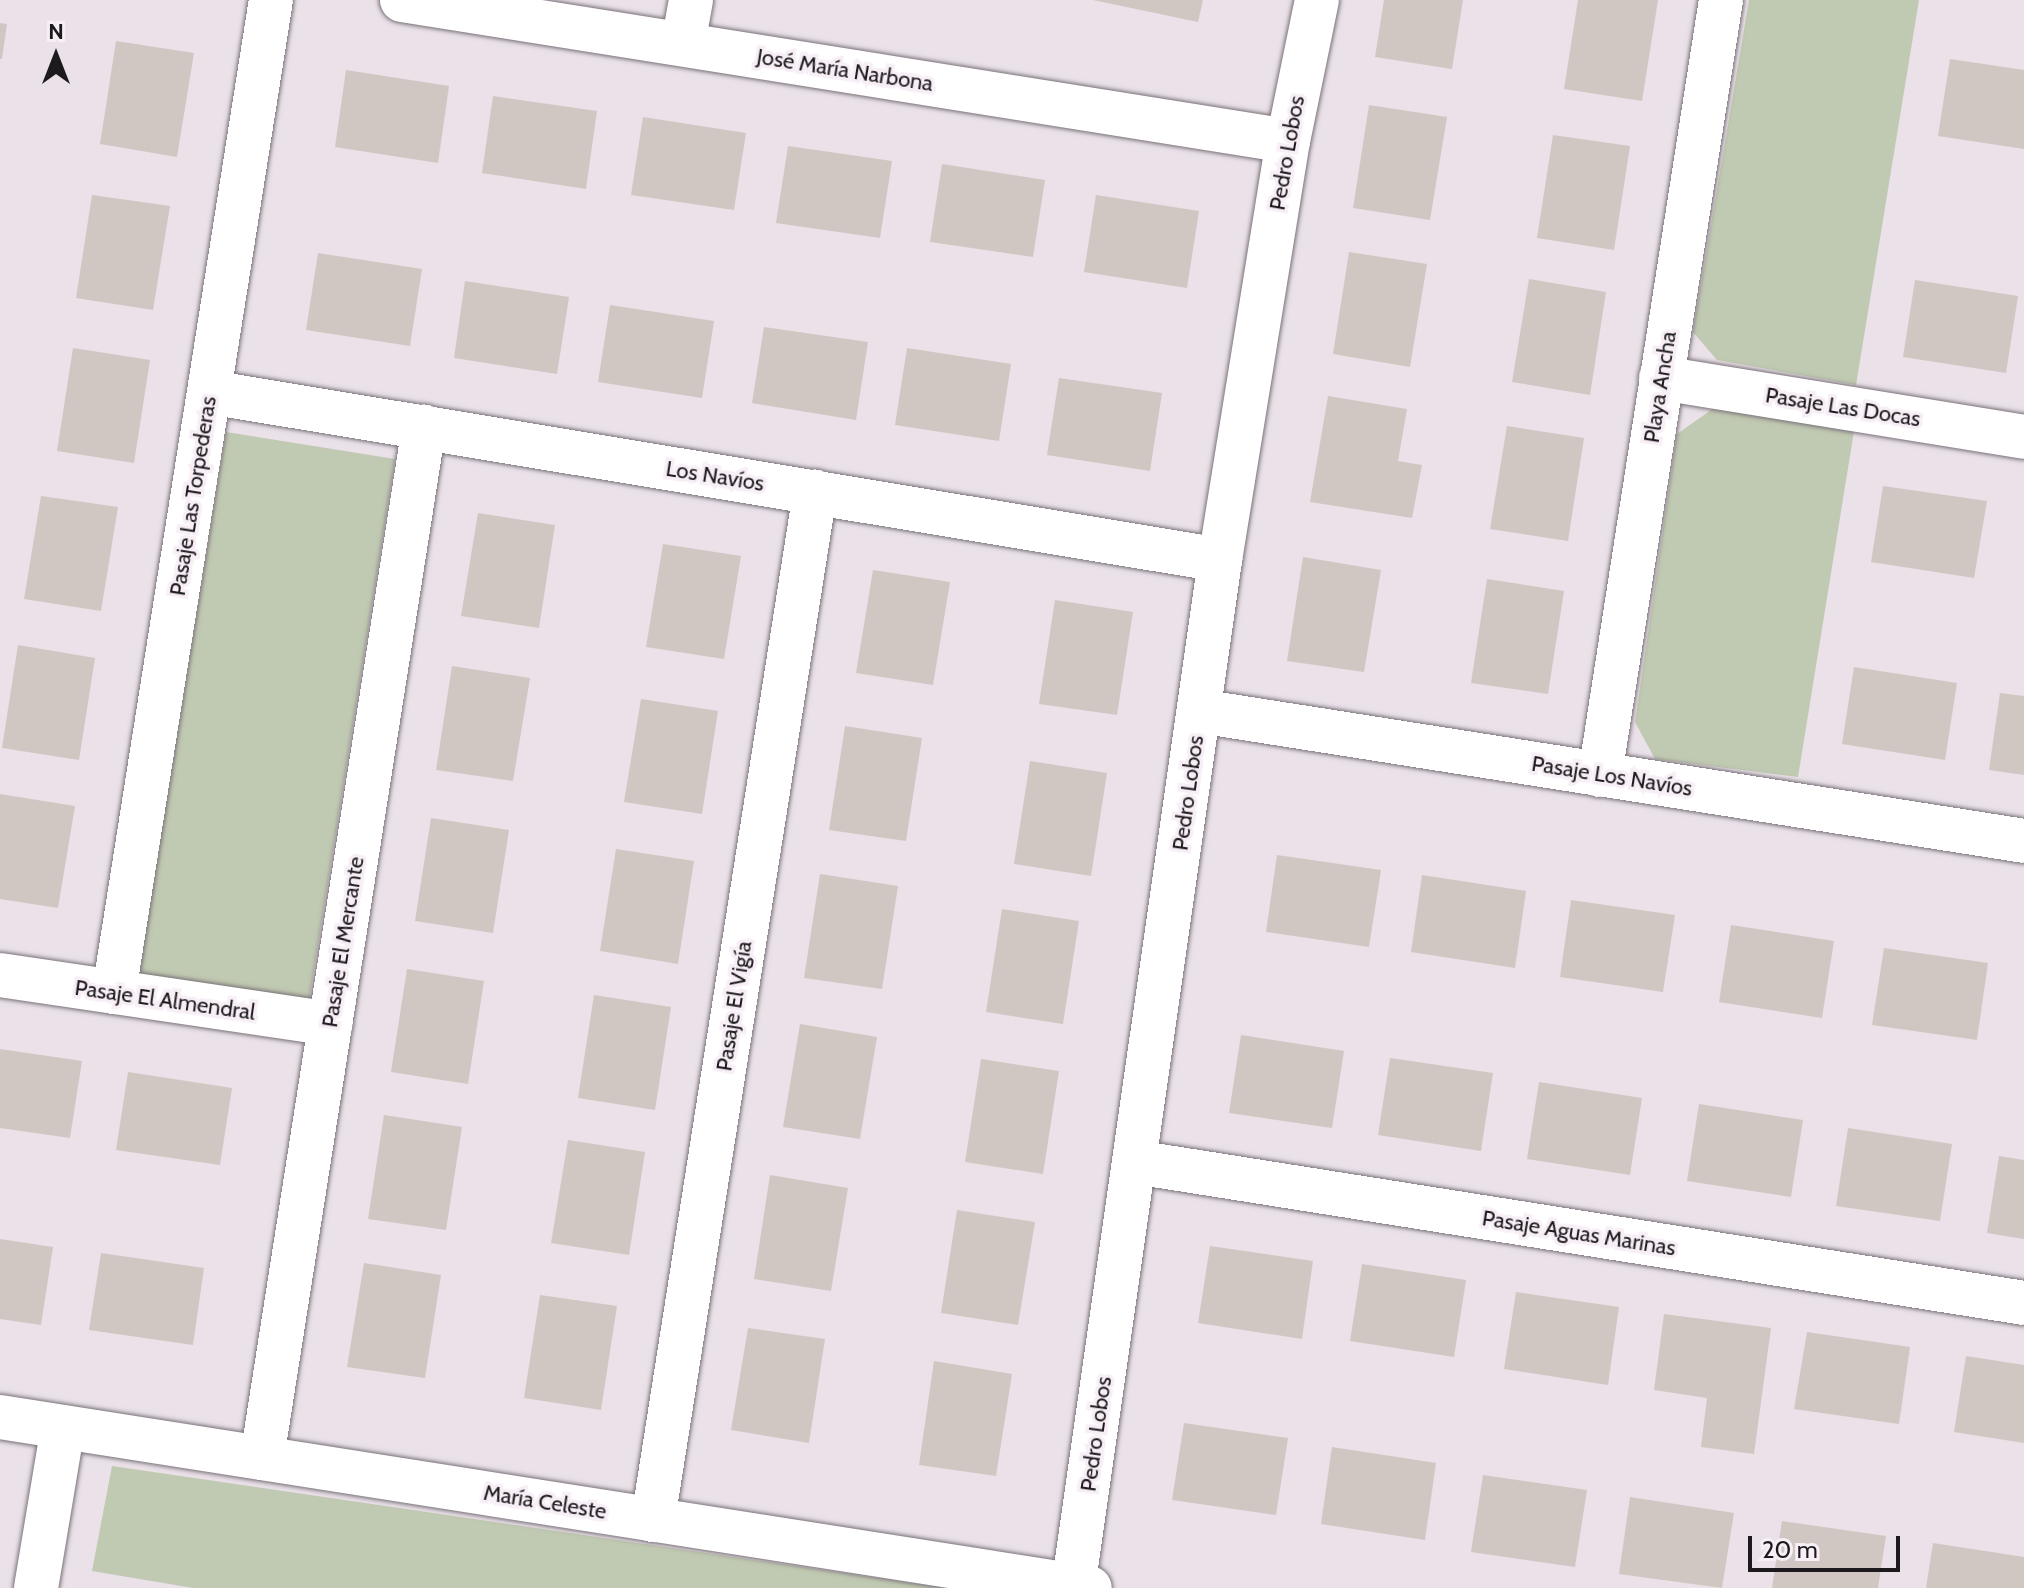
<!DOCTYPE html>
<html>
<head>
<meta charset="utf-8">
<style>
  body { margin:0 }
  #map { position:relative; width:2024px; height:1588px; overflow:hidden; background:#eae1e9; font-family:Cabin,sans-serif }
  div>[style] { position:absolute }
  .green>* { inset:0; background:#c0c9b1 }
  .building>* { inset:0; background:#d1c7c2 }
  .roads { filter:drop-shadow(0 0 2px #7a7279) drop-shadow(0 0 2px #7a7279) }
  .minor>* { height:44px; margin:-22px; padding:0 22px; transform-origin:22px; border-radius:22px; background:#fff }
  span { translate:-50% -50%; white-space:nowrap; text-align:center; line-height:1.15; -webkit-text-stroke:7px #f7eef6; paint-order:stroke }
  .street-label { font-size:22px; color:#1d1a1d }
  .north { position:absolute; left:16px; top:16px; width:80px; height:80px; -webkit-text-stroke:6px #f7eef6; paint-order:stroke; rotate:0deg; font-size:22px; font-weight:700; line-height:32px; text-align:center; color:#1d1a1d }
  .north::after { content:''; display:block; margin:auto; width:28px; height:36px; background:#1d1a1d; clip-path:polygon(50% 0,100% 100%,50% 72%,0 100%) }
  .scale { position:absolute; left:1748px; top:1536px; width:152px; height:36px; box-sizing:border-box; border:4px solid #1d1a1d; border-top:0; padding-left:10px; font-size:24px; line-height:28px; white-space:nowrap; color:#1d1a1d; -webkit-text-stroke:6px #f7eef6; paint-order:stroke }
</style>
</head>
<body>
<div id="map">
  <div class="green">
    <i style="clip-path:polygon(1749px 0,1919px 0,1856px 385px,1717px 360px,1693px 332px)"></i>
    <i style="clip-path:polygon(1714px 408px,1854px 431px,1798px 777px,1655px 759px,1635px 722px,1677px 434px)"></i>
    <i style="clip-path:polygon(226px 432px,395px 459px,309px 1001px,139px 974px)"></i>
    <i style="clip-path:polygon(112px 1466px,946px 1588px,193px 1588px,92px 1571px)"></i>
  </div>
  <div class="building">
    <i style="clip-path:polygon(1093px 0,1203px 0,1198px 22px)"></i>
    <i style="clip-path:polygon(1384px 0,1463px 0,1452px 69px,1375px 57px)"></i>
    <i style="clip-path:polygon(1578px 0,1658px 0,1642px 101px,1564px 89px)"></i>
    <i style="clip-path:polygon(0 23px,7px 24px,2px 59px,0 59px)"></i>
    <i style="clip-path:polygon(116px 41px,194px 53px,177px 157px,100px 144px)"></i>
    <i style="clip-path:polygon(1950px 59px,2024px 70px,2024px 149px,1938px 136px)"></i>
    <i style="clip-path:polygon(346px 70px,449px 86px,438px 163px,335px 147px)"></i>
    <i style="clip-path:polygon(493px 96px,597px 111px,586px 189px,482px 173px)"></i>
    <i style="clip-path:polygon(1369px 105px,1447px 117px,1430px 220px,1353px 208px)"></i>
    <i style="clip-path:polygon(643px 117px,746px 133px,734px 210px,631px 195px)"></i>
    <i style="clip-path:polygon(1553px 135px,1630px 146px,1614px 250px,1537px 238px)"></i>
    <i style="clip-path:polygon(788px 146px,892px 161px,880px 238px,776px 223px)"></i>
    <i style="clip-path:polygon(942px 164px,1045px 180px,1033px 257px,930px 242px)"></i>
    <i style="clip-path:polygon(92px 195px,170px 206px,153px 310px,76px 298px)"></i>
    <i style="clip-path:polygon(1096px 195px,1199px 211px,1187px 288px,1084px 272px)"></i>
    <i style="clip-path:polygon(1349px 252px,1427px 264px,1410px 367px,1333px 354px)"></i>
    <i style="clip-path:polygon(318px 253px,422px 269px,410px 346px,306px 330px)"></i>
    <i style="clip-path:polygon(1529px 279px,1606px 292px,1590px 395px,1512px 382px)"></i>
    <i style="clip-path:polygon(1915px 280px,2018px 296px,2006px 373px,1903px 357px)"></i>
    <i style="clip-path:polygon(465px 281px,569px 297px,557px 374px,454px 358px)"></i>
    <i style="clip-path:polygon(610px 305px,714px 321px,702px 398px,598px 382px)"></i>
    <i style="clip-path:polygon(764px 327px,868px 342px,856px 420px,752px 403px)"></i>
    <i style="clip-path:polygon(73px 348px,150px 360px,134px 463px,57px 451px)"></i>
    <i style="clip-path:polygon(907px 348px,1011px 364px,999px 441px,895px 425px)"></i>
    <i style="clip-path:polygon(1059px 378px,1162px 393px,1150px 471px,1047px 455px)"></i>
    <i style="clip-path:polygon(1328px 396px,1407px 409px,1398px 461px,1422px 465px,1412px 518px,1310px 502px)"></i>
    <i style="clip-path:polygon(1507px 426px,1584px 438px,1568px 541px,1490px 529px)"></i>
    <i style="clip-path:polygon(1883px 486px,1987px 501px,1974px 578px,1871px 562px)"></i>
    <i style="clip-path:polygon(41px 496px,118px 507px,101px 611px,24px 599px)"></i>
    <i style="clip-path:polygon(478px 513px,555px 525px,539px 628px,461px 616px)"></i>
    <i style="clip-path:polygon(663px 544px,741px 556px,724px 659px,646px 647px)"></i>
    <i style="clip-path:polygon(1303px 557px,1381px 570px,1364px 672px,1287px 661px)"></i>
    <i style="clip-path:polygon(873px 570px,950px 582px,933px 685px,856px 673px)"></i>
    <i style="clip-path:polygon(1487px 579px,1564px 591px,1548px 694px,1471px 683px)"></i>
    <i style="clip-path:polygon(1055px 600px,1133px 612px,1117px 715px,1039px 704px)"></i>
    <i style="clip-path:polygon(18px 645px,95px 658px,79px 760px,2px 748px)"></i>
    <i style="clip-path:polygon(452px 666px,530px 678px,513px 781px,436px 770px)"></i>
    <i style="clip-path:polygon(1854px 667px,1957px 683px,1945px 760px,1842px 744px)"></i>
    <i style="clip-path:polygon(2000px 693px,2024px 696px,2024px 775px,1989px 770px)"></i>
    <i style="clip-path:polygon(641px 699px,718px 711px,702px 814px,624px 802px)"></i>
    <i style="clip-path:polygon(845px 726px,922px 738px,906px 841px,829px 830px)"></i>
    <i style="clip-path:polygon(1030px 761px,1107px 773px,1091px 876px,1014px 864px)"></i>
    <i style="clip-path:polygon(0 794px,75px 806px,58px 908px,0 899px)"></i>
    <i style="clip-path:polygon(431px 818px,509px 830px,493px 933px,415px 921px)"></i>
    <i style="clip-path:polygon(616px 849px,694px 861px,678px 964px,600px 951px)"></i>
    <i style="clip-path:polygon(1277px 855px,1381px 870px,1369px 947px,1266px 932px)"></i>
    <i style="clip-path:polygon(820px 874px,898px 886px,882px 989px,804px 978px)"></i>
    <i style="clip-path:polygon(1422px 875px,1526px 891px,1515px 968px,1411px 952px)"></i>
    <i style="clip-path:polygon(1571px 900px,1675px 915px,1663px 992px,1560px 977px)"></i>
    <i style="clip-path:polygon(1002px 909px,1079px 921px,1063px 1024px,986px 1012px)"></i>
    <i style="clip-path:polygon(1731px 925px,1834px 941px,1822px 1018px,1719px 1002px)"></i>
    <i style="clip-path:polygon(1884px 948px,1988px 963px,1977px 1040px,1872px 1025px)"></i>
    <i style="clip-path:polygon(407px 969px,484px 981px,468px 1084px,391px 1072px)"></i>
    <i style="clip-path:polygon(594px 995px,671px 1007px,655px 1110px,578px 1098px)"></i>
    <i style="clip-path:polygon(800px 1024px,877px 1037px,860px 1139px,783px 1127px)"></i>
    <i style="clip-path:polygon(1241px 1035px,1344px 1051px,1332px 1128px,1229px 1113px)"></i>
    <i style="clip-path:polygon(0 1049px,82px 1061px,70px 1138px,0 1128px)"></i>
    <i style="clip-path:polygon(1390px 1058px,1493px 1073px,1481px 1151px,1378px 1135px)"></i>
    <i style="clip-path:polygon(981px 1059px,1059px 1071px,1043px 1174px,965px 1162px)"></i>
    <i style="clip-path:polygon(128px 1072px,232px 1088px,220px 1165px,116px 1150px)"></i>
    <i style="clip-path:polygon(1539px 1082px,1642px 1098px,1630px 1175px,1527px 1159px)"></i>
    <i style="clip-path:polygon(1699px 1104px,1803px 1120px,1791px 1197px,1687px 1181px)"></i>
    <i style="clip-path:polygon(384px 1115px,462px 1127px,446px 1230px,368px 1219px)"></i>
    <i style="clip-path:polygon(1848px 1128px,1952px 1144px,1940px 1221px,1836px 1206px)"></i>
    <i style="clip-path:polygon(568px 1140px,645px 1152px,629px 1255px,551px 1243px)"></i>
    <i style="clip-path:polygon(1999px 1156px,2024px 1160px,2024px 1239px,1987px 1233px)"></i>
    <i style="clip-path:polygon(770px 1175px,848px 1188px,831px 1291px,754px 1279px)"></i>
    <i style="clip-path:polygon(957px 1210px,1035px 1222px,1018px 1325px,941px 1313px)"></i>
    <i style="clip-path:polygon(0 1239px,53px 1247px,41px 1325px,0 1319px)"></i>
    <i style="clip-path:polygon(1210px 1246px,1313px 1261px,1302px 1339px,1198px 1323px)"></i>
    <i style="clip-path:polygon(101px 1253px,204px 1268px,193px 1345px,89px 1330px)"></i>
    <i style="clip-path:polygon(364px 1263px,441px 1275px,425px 1378px,347px 1367px)"></i>
    <i style="clip-path:polygon(1362px 1264px,1466px 1280px,1454px 1357px,1350px 1341px)"></i>
    <i style="clip-path:polygon(1516px 1292px,1619px 1307px,1608px 1385px,1504px 1369px)"></i>
    <i style="clip-path:polygon(540px 1295px,617px 1306px,601px 1410px,524px 1398px)"></i>
    <i style="clip-path:polygon(1664px 1314px,1771px 1328px,1754px 1454px,1701px 1447px,1707px 1398px,1654px 1390px)"></i>
    <i style="clip-path:polygon(748px 1328px,825px 1339px,809px 1443px,731px 1430px)"></i>
    <i style="clip-path:polygon(1807px 1332px,1910px 1347px,1899px 1424px,1794px 1409px)"></i>
    <i style="clip-path:polygon(1966px 1356px,2024px 1365px,2024px 1443px,1954px 1432px)"></i>
    <i style="clip-path:polygon(934px 1361px,1012px 1374px,996px 1476px,919px 1465px)"></i>
    <i style="clip-path:polygon(1184px 1423px,1288px 1438px,1276px 1515px,1172px 1500px)"></i>
    <i style="clip-path:polygon(1332px 1447px,1436px 1463px,1425px 1540px,1321px 1524px)"></i>
    <i style="clip-path:polygon(1483px 1475px,1587px 1490px,1575px 1567px,1471px 1552px)"></i>
    <i style="clip-path:polygon(1630px 1497px,1734px 1513px,1722px 1588px,1619px 1574px)"></i>
    <i style="clip-path:polygon(1782px 1521px,1886px 1536px,1878px 1588px,1772px 1588px)"></i>
    <i style="clip-path:polygon(1933px 1543px,2024px 1557px,2024px 1588px,1926px 1588px)"></i>
  </div>
  <div class="roads">
    <div class="minor">
      <i style="left:402px;top:0;width:897px;rotate:9.04deg"></i>
      <i style="left:683px;top:44px;width:45px;rotate:-79.7deg"></i>
      <i style="left:1661px;top:378px;width:368px;rotate:9.2deg"></i>
      <i style="left:209px;top:392px;width:1025px;rotate:9.43deg"></i>
      <i style="left:1199px;top:711px;width:835px;rotate:8.95deg"></i>
      <i style="left:1600px;top:775px;width:784px;rotate:-81.13deg"></i>
      <i style="left:0;top:975px;width:334px;rotate:8.4deg"></i>
      <i style="left:114px;top:992px;width:1004px;rotate:-81.01deg"></i>
      <i style="left:1135px;top:1162px;width:900px;rotate:9.01deg"></i>
      <i style="left:0;top:1417px;width:1103px;rotate:8.92deg"></i>
      <i style="left:262px;top:1458px;width:1044px;rotate:-81.07deg"></i>
      <i style="left:653px;top:1520px;width:1041px;rotate:-81.04deg"></i>
      <i style="left:36px;top:1588px;width:163px;rotate:-80.5deg"></i>
      <i style="left:1073px;top:1588px;width:1038px;rotate:-81.86deg"></i>
      <i style="left:1220px;top:560px;width:424px;rotate:-80.8deg"></i>
      <i style="left:1288px;top:141px;width:144px;rotate:-78.4deg"></i>
    </div>
  </div>
  <div class="street-label">
    <span style="left:845px;top:70px;rotate:9deg">José María Narbona</span>
    <span style="left:1287px;top:153px;rotate:-80deg">Pedro Lobos</span>
    <span style="left:1660px;top:387px;rotate:-81deg">Playa Ancha</span>
    <span style="left:1843px;top:407px;rotate:9deg">Pasaje Las Docas</span>
    <span style="left:715px;top:476px;rotate:9deg">Los Navíos</span>
    <span style="left:193px;top:496px;rotate:-81deg">Pasaje Las Torpederas</span>
    <span style="left:1612px;top:776px;rotate:9deg">Pasaje Los Navíos</span>
    <span style="left:1188px;top:793px;rotate:-82deg">Pedro Lobos</span>
    <span style="left:343px;top:942px;rotate:-81deg">Pasaje El Mercante</span>
    <span style="left:165px;top:1000px;rotate:8deg">Pasaje El Almendral</span>
    <span style="left:734px;top:1006px;rotate:-81deg">Pasaje El Vigía</span>
    <span style="left:1579px;top:1233px;rotate:9deg">Pasaje Aguas Marinas</span>
    <span style="left:1096px;top:1434px;rotate:-82deg">Pedro Lobos</span>
    <span style="left:545px;top:1502px;rotate:9deg">María Celeste</span>
  </div>
  <div class="north">N</div>
  <div class="scale">20 m</div>
</div>
</body>
</html>
